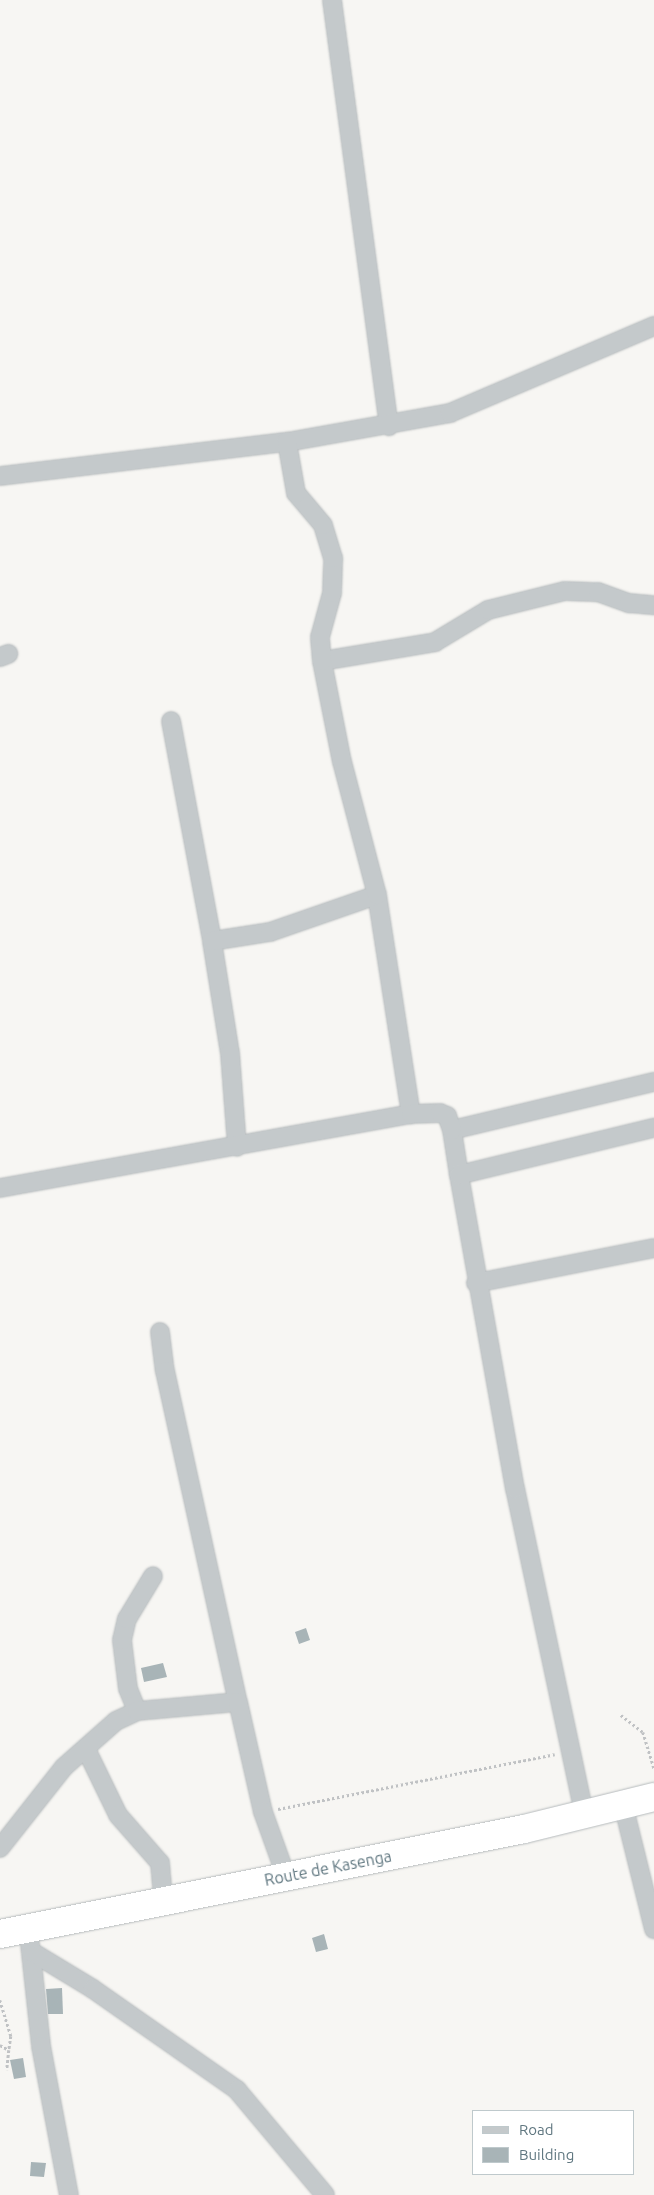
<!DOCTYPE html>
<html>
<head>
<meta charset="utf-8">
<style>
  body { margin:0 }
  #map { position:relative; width:654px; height:2195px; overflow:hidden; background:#f7f6f3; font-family:Ubuntu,sans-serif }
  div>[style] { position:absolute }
  .building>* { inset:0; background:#a8b4b7 }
  .path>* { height:2.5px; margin-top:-1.25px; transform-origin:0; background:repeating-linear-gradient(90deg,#c0c2c4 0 2.5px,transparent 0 5px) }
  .roads { filter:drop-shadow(0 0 1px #b6bbbd) drop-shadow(0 0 1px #b6bbbd) }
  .minor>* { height:18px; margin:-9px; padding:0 9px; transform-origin:9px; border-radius:9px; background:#c4c9cb }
  .trunk>* { height:28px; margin:-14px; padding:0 14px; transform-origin:14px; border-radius:14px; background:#fff }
  span { translate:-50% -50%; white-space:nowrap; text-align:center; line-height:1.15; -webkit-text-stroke:5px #fff; paint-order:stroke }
  .street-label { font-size:16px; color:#607780 }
  .legend { position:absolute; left:472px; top:2110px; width:162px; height:65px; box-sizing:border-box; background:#fff; border:1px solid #bfc9cc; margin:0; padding:6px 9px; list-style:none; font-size:15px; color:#607780 }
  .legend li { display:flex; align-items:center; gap:10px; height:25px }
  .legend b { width:25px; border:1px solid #bfc9cc }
</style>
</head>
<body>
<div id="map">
  <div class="building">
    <i style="clip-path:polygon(306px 1628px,310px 1640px,299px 1644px,295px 1632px)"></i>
    <i style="clip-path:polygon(163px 1663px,167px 1677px,144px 1682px,141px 1668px)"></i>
    <i style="clip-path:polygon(324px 1934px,328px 1949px,316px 1952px,312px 1938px)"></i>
    <i style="clip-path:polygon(62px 1988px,63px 2014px,48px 2014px,46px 1989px)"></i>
    <i style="clip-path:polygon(23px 2058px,26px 2077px,14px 2079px,10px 2060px)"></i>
    <i style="clip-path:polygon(31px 2162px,46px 2163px,44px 2177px,30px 2176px)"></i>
  </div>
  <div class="path">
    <i style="left:621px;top:1715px;width:28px;rotate:38deg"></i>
    <i style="left:643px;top:1732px;width:38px;rotate:73deg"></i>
    <i style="left:278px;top:1809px;width:282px;rotate:-11.2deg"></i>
    <i style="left:0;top:2000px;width:38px;rotate:73deg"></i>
    <i style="left:11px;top:2036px;width:14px;rotate:98deg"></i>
    <i style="left:0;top:2045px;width:10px;rotate:29deg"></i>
    <i style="left:9px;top:2050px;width:20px;rotate:96deg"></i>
  </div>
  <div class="roads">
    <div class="minor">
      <i style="left:332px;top:0;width:430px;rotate:82.4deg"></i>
      <i style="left:0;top:476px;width:289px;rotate:-6.8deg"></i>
      <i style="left:287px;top:442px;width:166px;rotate:-10.1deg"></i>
      <i style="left:450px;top:413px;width:222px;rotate:-23.1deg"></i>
      <i style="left:0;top:657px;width:9px;rotate:-21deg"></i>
      <i style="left:322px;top:661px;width:115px;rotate:-9.5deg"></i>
      <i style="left:435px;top:642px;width:62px;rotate:-31.1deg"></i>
      <i style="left:488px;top:610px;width:79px;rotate:-13.9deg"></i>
      <i style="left:565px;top:591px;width:33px;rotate:2deg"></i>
      <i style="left:598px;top:592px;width:33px;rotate:20deg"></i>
      <i style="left:629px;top:603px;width:25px;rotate:5deg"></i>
      <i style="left:171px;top:721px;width:224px;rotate:79.4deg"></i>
      <i style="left:212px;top:941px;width:113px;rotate:80.9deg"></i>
      <i style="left:230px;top:1053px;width:94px;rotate:85.7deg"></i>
      <i style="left:377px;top:895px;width:222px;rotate:81.2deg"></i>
      <i style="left:212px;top:941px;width:59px;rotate:-8.8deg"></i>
      <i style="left:270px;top:932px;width:113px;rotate:-19.1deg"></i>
      <i style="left:377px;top:895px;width:138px;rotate:-104.7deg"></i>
      <i style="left:342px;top:762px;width:103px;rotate:-101.2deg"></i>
      <i style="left:322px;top:661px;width:24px;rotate:-95deg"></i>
      <i style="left:320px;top:637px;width:46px;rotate:-74.7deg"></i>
      <i style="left:332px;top:593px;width:35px;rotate:-88deg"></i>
      <i style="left:333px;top:558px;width:34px;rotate:-107deg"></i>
      <i style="left:323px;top:525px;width:42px;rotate:-130.2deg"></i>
      <i style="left:296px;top:493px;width:52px;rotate:-100deg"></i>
      <i style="left:459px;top:1175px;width:46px;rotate:-98.8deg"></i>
      <i style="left:452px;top:1130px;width:208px;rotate:-13.4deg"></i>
      <i style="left:0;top:1188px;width:418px;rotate:-10.2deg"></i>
      <i style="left:411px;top:1114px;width:29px;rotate:-2deg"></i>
      <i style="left:440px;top:1113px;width:8px;rotate:23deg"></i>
      <i style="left:447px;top:1116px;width:15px;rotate:70deg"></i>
      <i style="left:476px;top:1283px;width:181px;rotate:-11.1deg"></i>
      <i style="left:160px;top:1332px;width:39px;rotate:83deg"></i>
      <i style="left:165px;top:1371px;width:339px;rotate:77.6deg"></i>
      <i style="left:137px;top:1711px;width:24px;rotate:-112deg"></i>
      <i style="left:128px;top:1689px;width:49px;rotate:-97deg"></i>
      <i style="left:122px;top:1640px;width:22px;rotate:-77deg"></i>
      <i style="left:127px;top:1619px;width:50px;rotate:-58.8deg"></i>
      <i style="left:86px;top:1749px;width:73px;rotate:64.1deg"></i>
      <i style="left:118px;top:1815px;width:64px;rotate:48.8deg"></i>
      <i style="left:160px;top:1863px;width:37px;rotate:85deg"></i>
      <i style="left:623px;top:1804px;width:129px;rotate:76.1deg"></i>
      <i style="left:584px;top:1813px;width:331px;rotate:-102deg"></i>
      <i style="left:515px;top:1489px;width:319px;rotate:-100.1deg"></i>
      <i style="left:459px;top:1175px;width:201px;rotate:-13.6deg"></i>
      <i style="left:0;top:1848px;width:103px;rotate:-51.7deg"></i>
      <i style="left:64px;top:1767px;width:69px;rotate:-41.5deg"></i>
      <i style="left:116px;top:1721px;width:23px;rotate:-25deg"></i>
      <i style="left:137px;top:1711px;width:101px;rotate:-5.1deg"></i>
      <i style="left:238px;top:1702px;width:113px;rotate:77.2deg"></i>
      <i style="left:263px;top:1812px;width:68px;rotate:70.2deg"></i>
      <i style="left:30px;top:1944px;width:103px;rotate:83.8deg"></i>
      <i style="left:41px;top:2046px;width:152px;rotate:79.4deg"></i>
      <i style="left:32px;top:1952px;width:71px;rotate:31.2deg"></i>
      <i style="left:93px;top:1989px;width:176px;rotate:35deg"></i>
      <i style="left:237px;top:2090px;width:137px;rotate:50deg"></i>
    </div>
    <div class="trunk">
      <i style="left:0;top:1934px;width:534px;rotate:-11.33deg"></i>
      <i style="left:524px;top:1829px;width:134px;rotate:-13.8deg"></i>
    </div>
  </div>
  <div class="street-label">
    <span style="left:328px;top:1868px;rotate:-11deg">Route de Kasenga</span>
  </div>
  <ul class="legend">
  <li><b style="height:6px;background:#c4c9cb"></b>Road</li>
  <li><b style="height:14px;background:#a8b4b7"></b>Building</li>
  </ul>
</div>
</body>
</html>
